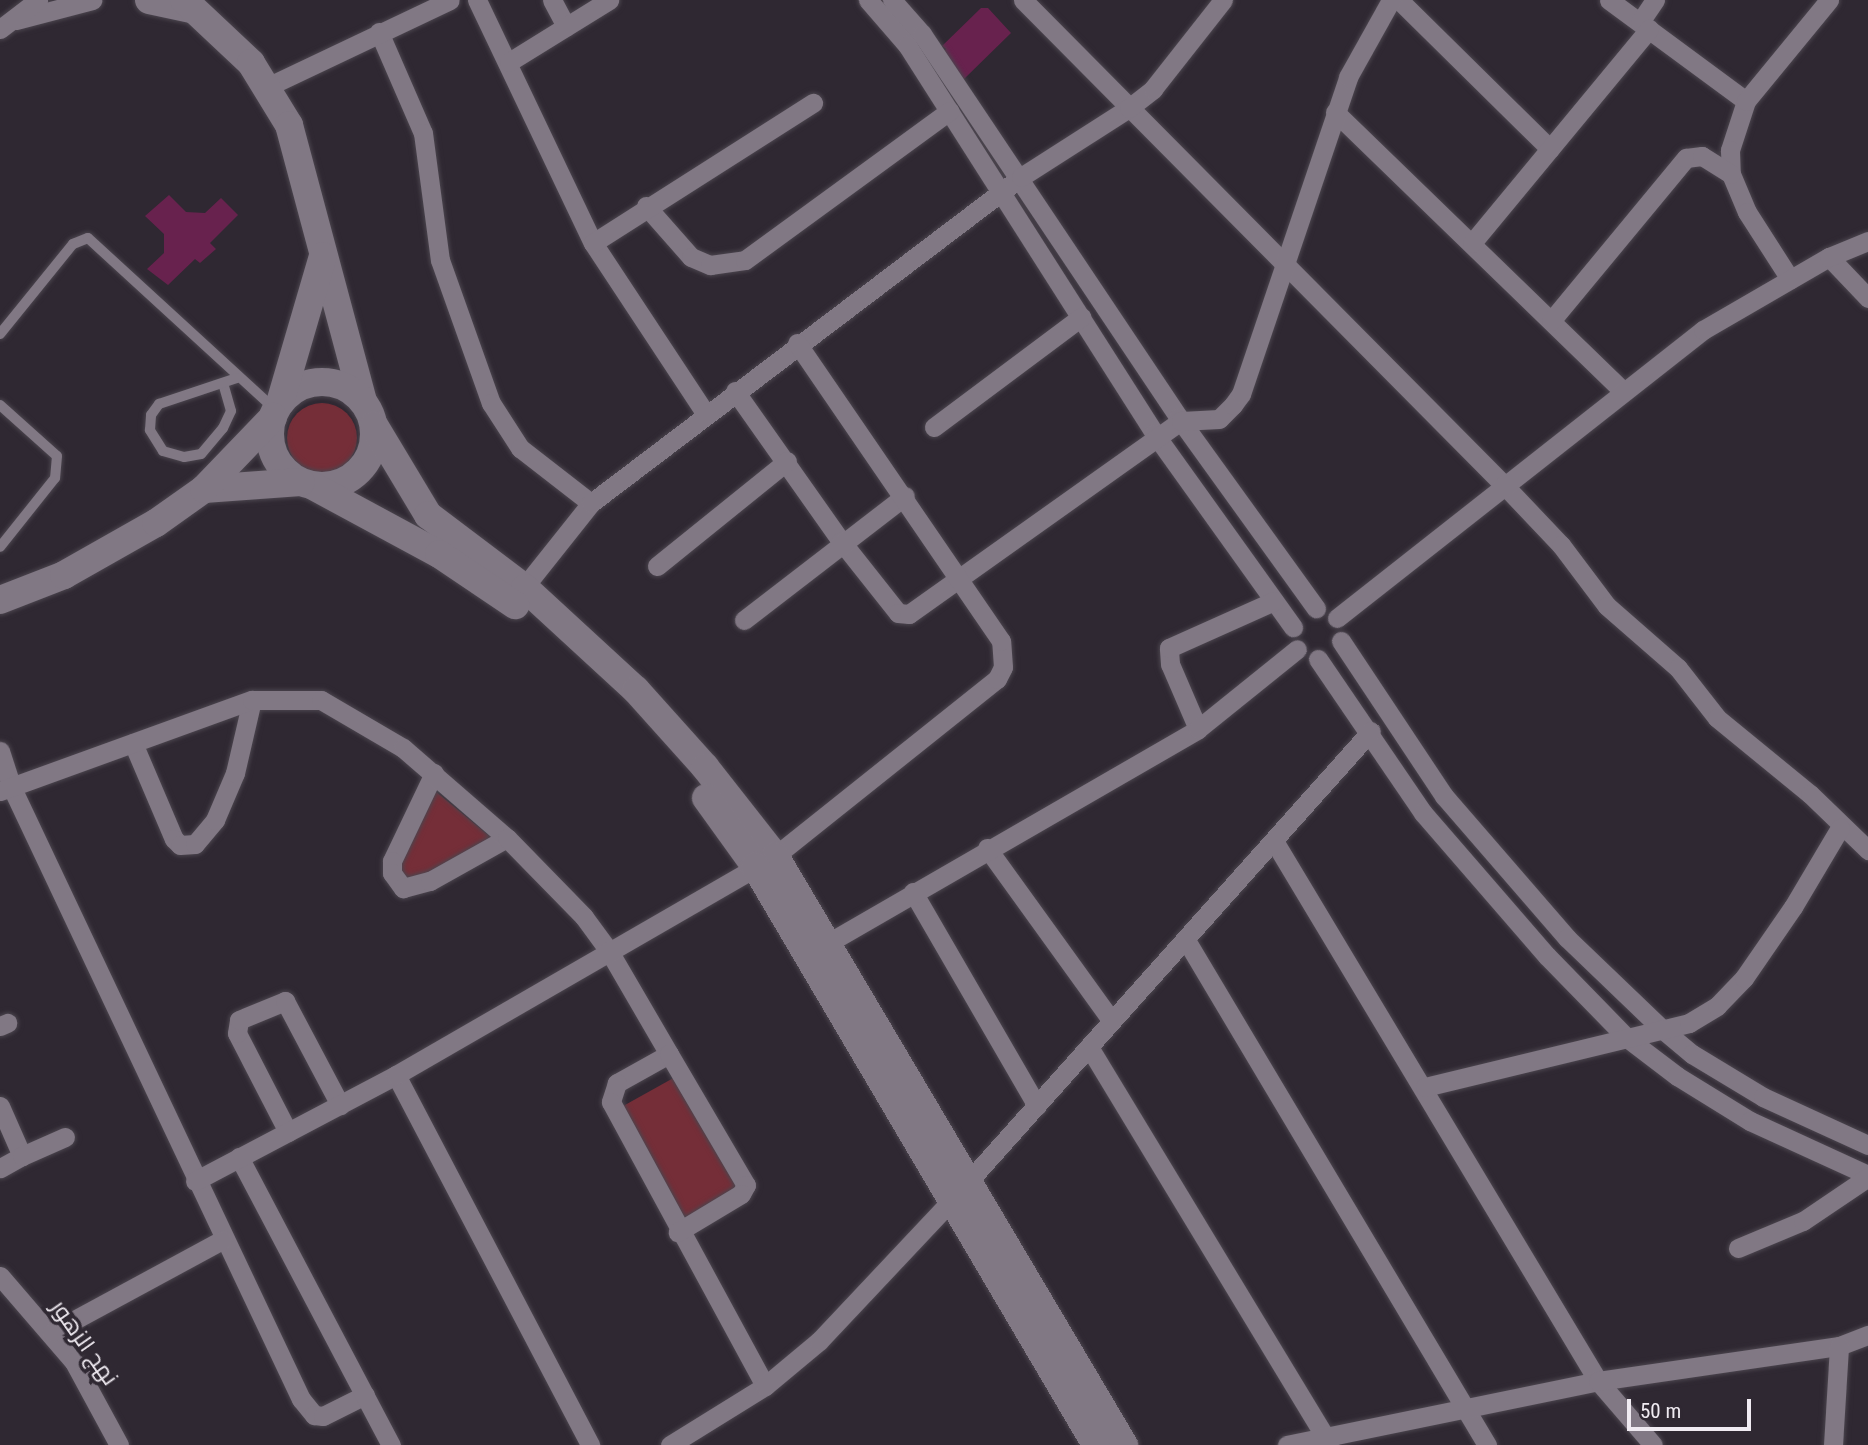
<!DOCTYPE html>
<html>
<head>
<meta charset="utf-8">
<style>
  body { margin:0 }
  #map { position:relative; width:1868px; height:1445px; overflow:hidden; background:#2f2832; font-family:"Roboto Condensed",Cairo,sans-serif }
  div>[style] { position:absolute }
  .green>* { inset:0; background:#752e38 }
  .round { border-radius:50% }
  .building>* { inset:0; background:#68224e }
  .roads { filter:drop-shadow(0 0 2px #4b454e) drop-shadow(0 0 2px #4b454e) }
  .lane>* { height:10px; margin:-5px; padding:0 5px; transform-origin:5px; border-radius:5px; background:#817884 }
  .street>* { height:19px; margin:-9.5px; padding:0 9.5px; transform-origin:9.5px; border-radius:9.5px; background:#817884 }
  .secondary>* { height:28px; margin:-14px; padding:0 14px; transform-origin:14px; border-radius:14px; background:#817884 }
  .secondary>.ring { margin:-14px; padding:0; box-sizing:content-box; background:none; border:28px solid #817884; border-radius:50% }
  span { translate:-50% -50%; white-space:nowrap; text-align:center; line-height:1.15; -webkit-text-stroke:7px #2f2832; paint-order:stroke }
  .street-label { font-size:23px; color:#f0ebf2 }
  .scale { position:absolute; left:1627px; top:1399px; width:124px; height:32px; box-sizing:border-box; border:4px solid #f0ebf2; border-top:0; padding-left:9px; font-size:21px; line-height:24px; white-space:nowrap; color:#f0ebf2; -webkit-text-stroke:5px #2f2832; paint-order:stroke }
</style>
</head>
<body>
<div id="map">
  <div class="green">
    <i class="round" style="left:287px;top:403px;width:70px;height:70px"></i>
    <i style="clip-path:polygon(434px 790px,493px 839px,410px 892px,394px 869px)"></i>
    <i style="clip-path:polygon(677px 1076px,747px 1197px,683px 1238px,616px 1110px)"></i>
  </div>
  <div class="building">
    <i style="clip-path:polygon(981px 8px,988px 8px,1011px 33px,963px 80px,942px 53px,946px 49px,942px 46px)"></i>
    <i style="clip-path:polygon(169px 195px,186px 212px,205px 213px,221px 198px,238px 215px,210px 243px,216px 249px,200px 263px,195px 259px,168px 285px,147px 269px,164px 253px,164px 234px,145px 216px)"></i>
  </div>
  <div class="roads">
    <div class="lane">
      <i style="left:0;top:334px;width:116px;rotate:-51deg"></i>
      <i style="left:73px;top:244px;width:16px;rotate:-22deg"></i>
      <i style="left:88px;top:238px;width:255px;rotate:42.5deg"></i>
      <i style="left:223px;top:383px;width:29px;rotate:74deg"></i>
      <i style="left:231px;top:411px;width:19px;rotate:115deg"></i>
      <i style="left:223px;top:428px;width:34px;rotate:130deg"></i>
      <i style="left:201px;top:454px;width:17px;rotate:170deg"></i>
      <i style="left:184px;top:457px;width:22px;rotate:-164deg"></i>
      <i style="left:163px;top:451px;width:25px;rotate:-122deg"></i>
      <i style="left:150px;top:430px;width:15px;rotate:-86deg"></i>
      <i style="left:151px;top:415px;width:14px;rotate:-54deg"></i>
      <i style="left:159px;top:404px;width:82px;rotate:-18.4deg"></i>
      <i style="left:0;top:405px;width:76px;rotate:41.8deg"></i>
      <i style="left:57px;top:456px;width:22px;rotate:95deg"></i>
      <i style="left:55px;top:478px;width:88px;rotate:128.6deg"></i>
    </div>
    <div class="street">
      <i style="left:477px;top:0;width:269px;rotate:64.5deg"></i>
      <i style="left:593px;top:243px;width:204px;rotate:56.6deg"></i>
      <i style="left:552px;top:0;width:30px;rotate:62deg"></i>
      <i style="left:868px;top:0;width:60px;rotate:49.1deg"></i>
      <i style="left:907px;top:45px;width:460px;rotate:57.5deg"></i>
      <i style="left:1154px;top:433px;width:239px;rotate:54.4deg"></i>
      <i style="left:892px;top:0;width:45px;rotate:48.6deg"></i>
      <i style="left:922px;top:34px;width:461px;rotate:56.2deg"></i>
      <i style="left:1178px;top:417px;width:236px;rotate:54.2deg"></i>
      <i style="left:1023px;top:0;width:683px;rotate:45.24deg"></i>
      <i style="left:1504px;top:485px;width:83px;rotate:46.5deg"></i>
      <i style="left:1561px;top:545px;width:76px;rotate:53deg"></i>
      <i style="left:1607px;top:606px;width:94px;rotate:41.1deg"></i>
      <i style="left:1678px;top:668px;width:63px;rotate:52deg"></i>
      <i style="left:1717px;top:718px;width:120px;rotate:39.3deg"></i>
      <i style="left:1810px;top:794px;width:81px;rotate:44deg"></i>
      <i style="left:1399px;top:0;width:212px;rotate:44.6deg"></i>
      <i style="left:1609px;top:0;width:170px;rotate:36.4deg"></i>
      <i style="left:1746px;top:101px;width:52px;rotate:108.1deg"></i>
      <i style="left:1730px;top:150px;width:24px;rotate:88deg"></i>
      <i style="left:1731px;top:174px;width:41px;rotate:67.2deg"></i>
      <i style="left:1747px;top:212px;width:80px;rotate:57.3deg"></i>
      <i style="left:16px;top:20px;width:79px;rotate:-14.7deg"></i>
      <i style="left:1640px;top:22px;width:27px;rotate:-56deg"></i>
      <i style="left:0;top:29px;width:48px;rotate:-37.3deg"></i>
      <i style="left:379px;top:32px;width:110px;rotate:66.5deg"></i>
      <i style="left:423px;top:133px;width:128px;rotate:82.4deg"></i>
      <i style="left:440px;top:260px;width:152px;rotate:70.4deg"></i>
      <i style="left:491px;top:403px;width:54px;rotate:57.2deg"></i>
      <i style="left:520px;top:448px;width:90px;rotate:37.8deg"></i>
      <i style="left:509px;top:62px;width:118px;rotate:-31.8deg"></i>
      <i style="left:269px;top:86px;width:200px;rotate:-25.4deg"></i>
      <i style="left:1746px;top:101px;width:131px;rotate:-50.6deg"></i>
      <i style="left:1335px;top:112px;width:400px;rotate:44.1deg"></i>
      <i style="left:646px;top:206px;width:68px;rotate:48.6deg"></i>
      <i style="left:691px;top:257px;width:21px;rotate:23deg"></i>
      <i style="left:710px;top:265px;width:35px;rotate:-8deg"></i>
      <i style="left:745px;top:260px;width:253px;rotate:-36.1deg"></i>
      <i style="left:593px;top:243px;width:261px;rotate:-32.5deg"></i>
      <i style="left:1472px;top:243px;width:278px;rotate:-50.4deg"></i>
      <i style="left:1829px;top:257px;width:57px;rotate:46.4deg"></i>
      <i style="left:1551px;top:321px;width:212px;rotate:-50.4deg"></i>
      <i style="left:1686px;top:158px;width:16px;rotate:-7deg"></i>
      <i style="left:1702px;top:156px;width:34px;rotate:32deg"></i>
      <i style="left:735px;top:391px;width:184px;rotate:54.8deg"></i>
      <i style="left:841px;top:541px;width:92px;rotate:51.6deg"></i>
      <i style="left:898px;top:613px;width:11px;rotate:5deg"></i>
      <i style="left:909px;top:614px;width:334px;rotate:-35.4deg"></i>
      <i style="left:1181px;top:421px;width:38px;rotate:-3deg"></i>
      <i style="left:1219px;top:419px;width:20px;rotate:-45deg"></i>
      <i style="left:1233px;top:405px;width:14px;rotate:-54deg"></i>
      <i style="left:1241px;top:394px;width:335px;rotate:-71.3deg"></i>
      <i style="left:1348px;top:77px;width:88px;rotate:-60.8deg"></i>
      <i style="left:934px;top:427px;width:184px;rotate:-36.8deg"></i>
      <i style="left:657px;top:566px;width:167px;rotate:-38.9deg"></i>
      <i style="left:517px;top:596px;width:119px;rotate:-51.5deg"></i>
      <i style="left:591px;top:503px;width:540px;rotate:-37.17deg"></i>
      <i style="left:1021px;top:177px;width:128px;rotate:-32.6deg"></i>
      <i style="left:1129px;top:108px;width:31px;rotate:-38deg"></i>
      <i style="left:1153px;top:89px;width:113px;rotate:-51.8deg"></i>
      <i style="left:1337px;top:618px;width:466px;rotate:-38.2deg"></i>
      <i style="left:1703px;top:330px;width:146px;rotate:-30.1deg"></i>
      <i style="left:1829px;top:257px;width:42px;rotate:-22.3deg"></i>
      <i style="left:744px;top:620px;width:203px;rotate:-37.6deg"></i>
      <i style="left:1341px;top:641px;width:186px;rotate:56.4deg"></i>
      <i style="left:1444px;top:796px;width:188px;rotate:49.1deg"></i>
      <i style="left:1567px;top:938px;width:132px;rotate:43.8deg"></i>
      <i style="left:1662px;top:1029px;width:39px;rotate:40deg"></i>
      <i style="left:1692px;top:1054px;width:83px;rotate:31.2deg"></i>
      <i style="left:1763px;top:1097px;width:115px;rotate:24.6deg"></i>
      <i style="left:1318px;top:659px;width:186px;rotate:55.7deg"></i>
      <i style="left:1423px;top:813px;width:189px;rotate:49.1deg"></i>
      <i style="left:1547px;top:956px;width:115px;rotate:45.7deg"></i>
      <i style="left:1627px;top:1038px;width:63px;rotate:37.2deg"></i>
      <i style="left:1677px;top:1076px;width:86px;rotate:31.7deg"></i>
      <i style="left:1750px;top:1121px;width:130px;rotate:24.6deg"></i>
      <i style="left:1198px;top:729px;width:71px;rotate:-113.3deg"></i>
      <i style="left:1170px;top:664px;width:16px;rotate:-94deg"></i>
      <i style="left:1169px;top:648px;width:115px;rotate:-24.1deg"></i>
      <i style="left:133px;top:743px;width:104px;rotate:66.9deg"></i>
      <i style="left:174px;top:839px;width:8px;rotate:45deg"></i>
      <i style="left:180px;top:845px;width:15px;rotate:-4deg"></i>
      <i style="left:195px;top:844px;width:31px;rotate:-50deg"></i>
      <i style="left:215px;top:820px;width:51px;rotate:-66.9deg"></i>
      <i style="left:235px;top:773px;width:75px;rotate:-76.9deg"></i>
      <i style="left:0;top:751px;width:39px;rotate:72deg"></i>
      <i style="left:12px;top:788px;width:676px;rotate:64.69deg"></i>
      <i style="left:301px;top:1399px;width:21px;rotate:51deg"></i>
      <i style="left:314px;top:1415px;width:9px;rotate:6deg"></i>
      <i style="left:323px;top:1416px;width:47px;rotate:-26.6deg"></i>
      <i style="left:434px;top:773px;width:98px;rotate:115.5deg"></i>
      <i style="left:392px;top:861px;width:12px;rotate:90deg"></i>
      <i style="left:392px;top:873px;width:19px;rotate:54deg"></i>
      <i style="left:403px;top:888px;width:28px;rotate:-15deg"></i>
      <i style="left:430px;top:881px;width:88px;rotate:-29.2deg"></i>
      <i style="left:0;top:791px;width:268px;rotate:-19.9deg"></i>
      <i style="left:252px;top:700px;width:69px"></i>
      <i style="left:321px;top:700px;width:95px;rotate:30.3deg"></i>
      <i style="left:403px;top:748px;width:138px;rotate:40.9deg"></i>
      <i style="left:507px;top:838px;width:110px;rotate:45.7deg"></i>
      <i style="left:584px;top:917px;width:42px;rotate:53.7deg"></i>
      <i style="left:609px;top:951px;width:119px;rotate:59.8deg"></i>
      <i style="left:669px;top:1054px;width:60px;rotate:150.9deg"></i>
      <i style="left:617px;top:1083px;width:20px;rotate:108deg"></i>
      <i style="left:611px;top:1102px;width:323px;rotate:61.5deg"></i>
      <i style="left:1274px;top:841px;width:630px;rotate:59.04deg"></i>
      <i style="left:1598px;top:1381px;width:84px;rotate:49.3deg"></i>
      <i style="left:987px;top:848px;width:213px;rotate:54.2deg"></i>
      <i style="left:913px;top:892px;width:247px;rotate:59.9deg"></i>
      <i style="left:1186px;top:940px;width:588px;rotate:59.2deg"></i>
      <i style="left:828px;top:943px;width:427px;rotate:-30deg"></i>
      <i style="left:1198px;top:729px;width:127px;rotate:-38.9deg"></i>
      <i style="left:0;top:1026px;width:8px;rotate:-23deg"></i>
      <i style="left:1089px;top:1047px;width:464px;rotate:58.8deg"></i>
      <i style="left:669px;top:1054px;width:152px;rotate:59.6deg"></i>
      <i style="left:746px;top:1185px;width:10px;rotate:119deg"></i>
      <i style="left:741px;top:1194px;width:74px;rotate:148.9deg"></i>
      <i style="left:396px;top:1075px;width:418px;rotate:62.3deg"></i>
      <i style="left:1425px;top:1087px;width:272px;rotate:-13.6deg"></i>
      <i style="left:1689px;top:1023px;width:33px;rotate:-31deg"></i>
      <i style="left:1717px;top:1006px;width:39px;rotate:-46deg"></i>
      <i style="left:1744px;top:978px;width:86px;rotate:-55.4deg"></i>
      <i style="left:1793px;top:907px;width:92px;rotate:-59.3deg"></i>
      <i style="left:0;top:1106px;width:55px;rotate:66.3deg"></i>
      <i style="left:22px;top:1156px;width:25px;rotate:151deg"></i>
      <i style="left:288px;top:1132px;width:111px;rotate:-117.3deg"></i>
      <i style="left:237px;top:1033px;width:13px;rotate:-81deg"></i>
      <i style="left:239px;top:1020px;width:50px;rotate:-22.4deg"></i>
      <i style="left:285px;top:1001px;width:118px;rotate:62.1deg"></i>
      <i style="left:22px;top:1156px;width:47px;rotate:-23.8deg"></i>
      <i style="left:239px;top:1157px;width:326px;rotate:62.2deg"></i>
      <i style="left:195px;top:1181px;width:227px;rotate:-27.8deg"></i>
      <i style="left:396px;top:1075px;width:438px;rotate:-30deg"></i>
      <i style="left:775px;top:856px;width:284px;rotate:-38.6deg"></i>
      <i style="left:997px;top:679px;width:13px;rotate:-63deg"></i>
      <i style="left:1003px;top:667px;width:26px;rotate:-94deg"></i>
      <i style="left:1001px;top:641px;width:361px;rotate:-124.4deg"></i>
      <i style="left:1738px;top:1248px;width:70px;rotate:-22.6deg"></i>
      <i style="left:1803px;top:1221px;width:78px;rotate:-34.1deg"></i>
      <i style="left:0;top:1276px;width:113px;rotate:49.3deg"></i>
      <i style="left:74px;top:1362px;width:94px;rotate:61.5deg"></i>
      <i style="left:52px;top:1332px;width:193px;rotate:-28.4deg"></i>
      <i style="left:670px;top:1445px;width:112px;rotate:-31.8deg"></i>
      <i style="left:765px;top:1386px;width:70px;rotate:-39.8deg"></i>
      <i style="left:819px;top:1341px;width:192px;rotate:-46.7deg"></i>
      <i style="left:951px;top:1201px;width:630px;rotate:-48.22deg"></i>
      <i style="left:1287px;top:1445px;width:318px;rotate:-11.6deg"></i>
      <i style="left:1598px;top:1381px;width:244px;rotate:-8.3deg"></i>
      <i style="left:1839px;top:1346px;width:31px;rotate:-21deg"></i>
      <i style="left:1833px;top:1445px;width:99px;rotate:-86.5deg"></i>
    </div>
    <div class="secondary">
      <i style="left:149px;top:0;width:43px;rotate:12.1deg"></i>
      <i style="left:184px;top:0;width:92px;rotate:43.2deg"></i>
      <i style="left:251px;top:63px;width:73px;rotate:58.5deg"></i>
      <i style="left:289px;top:125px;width:286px;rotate:75deg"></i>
      <i class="ring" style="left:270px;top:382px;width:76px;height:76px"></i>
      <i style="left:280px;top:403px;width:153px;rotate:-73.7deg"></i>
      <i style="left:374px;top:425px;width:105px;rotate:59deg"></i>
      <i style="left:428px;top:515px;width:121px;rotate:37deg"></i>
      <i style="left:525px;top:588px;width:151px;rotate:42.6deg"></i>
      <i style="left:636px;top:690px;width:103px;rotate:48.1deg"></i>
      <i style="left:705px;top:767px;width:113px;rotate:51.8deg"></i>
      <i style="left:775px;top:856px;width:685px;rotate:59.35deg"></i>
      <i style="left:313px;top:486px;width:143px;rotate:28.4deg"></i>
      <i style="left:439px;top:554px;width:92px;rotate:33.9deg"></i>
      <i style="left:204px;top:489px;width:97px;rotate:-4.1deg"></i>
      <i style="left:0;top:600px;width:69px;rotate:-21.3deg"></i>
      <i style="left:64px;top:575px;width:106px;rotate:-29.5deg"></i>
      <i style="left:156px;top:523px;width:59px;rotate:-35.3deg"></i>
      <i style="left:204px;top:489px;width:100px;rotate:-46.2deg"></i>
      <i style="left:706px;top:798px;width:84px;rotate:54.2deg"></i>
      <i style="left:755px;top:866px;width:672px;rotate:59.5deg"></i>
    </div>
  </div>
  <div class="street-label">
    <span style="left:84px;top:1343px;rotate:55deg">نهج الزهور</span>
  </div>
  <div class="scale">50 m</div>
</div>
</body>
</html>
